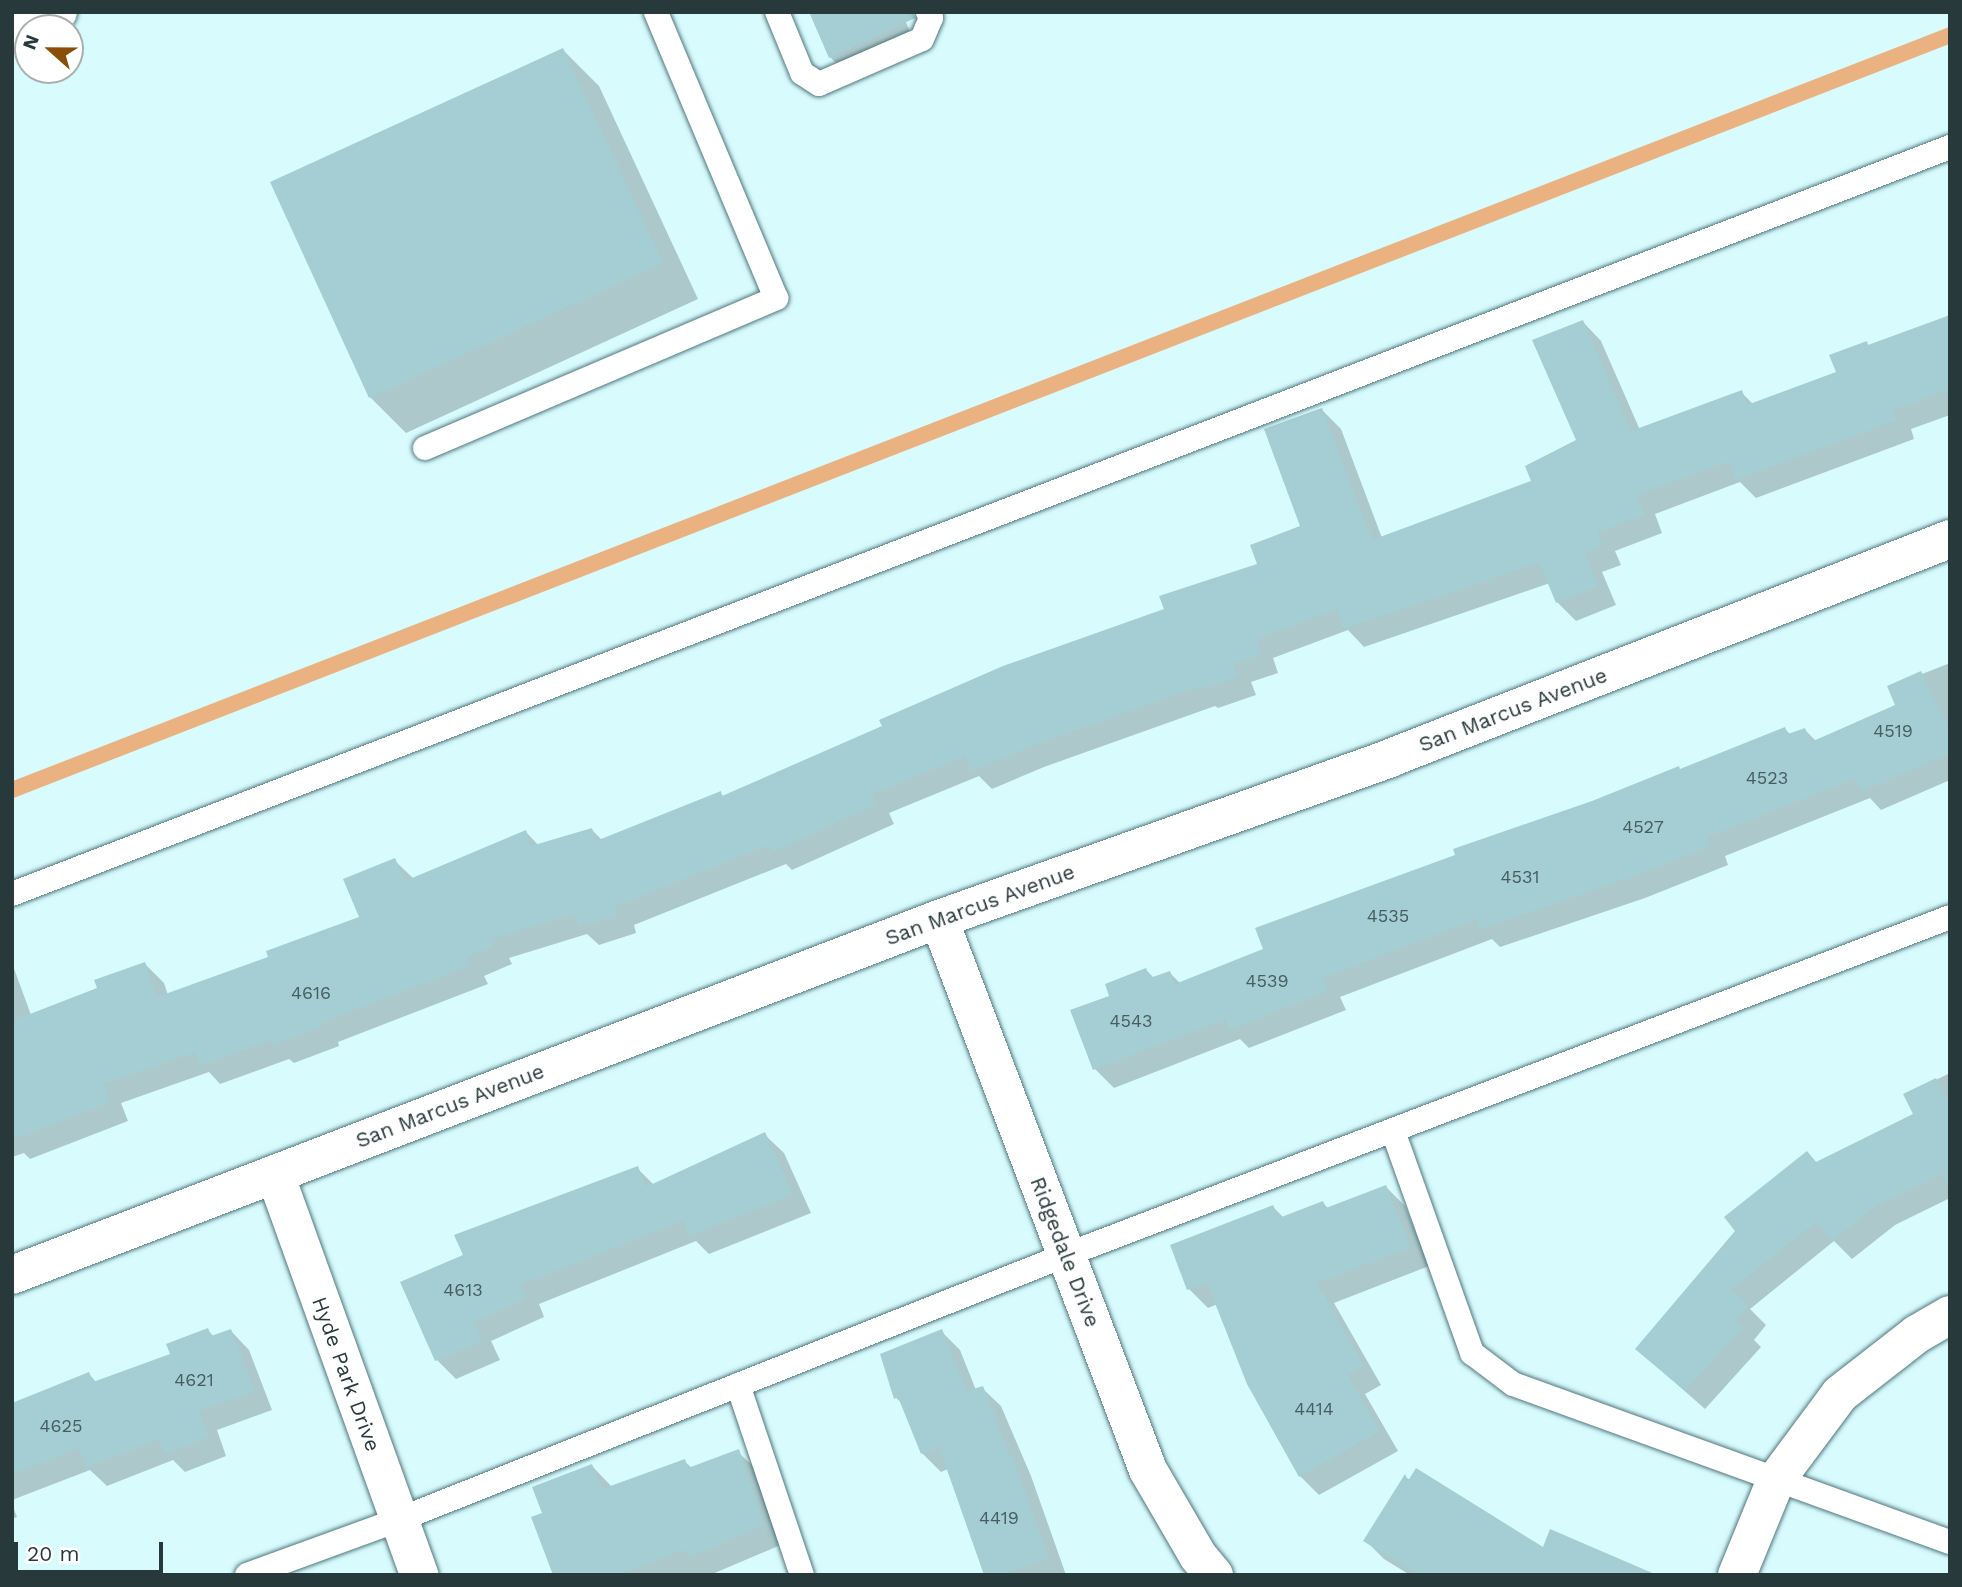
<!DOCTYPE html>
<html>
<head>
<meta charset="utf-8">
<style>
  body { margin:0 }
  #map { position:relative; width:1962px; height:1587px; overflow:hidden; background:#d8fbfe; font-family:"Work Sans",sans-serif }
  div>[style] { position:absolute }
  .shadow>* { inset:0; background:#0003 }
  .stream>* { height:16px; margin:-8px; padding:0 8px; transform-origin:8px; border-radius:8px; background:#e9b280 }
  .building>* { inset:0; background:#a4ced3 }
  .roads { filter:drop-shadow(0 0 2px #4f777b) drop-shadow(0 0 2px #4f777b) }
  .lane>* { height:24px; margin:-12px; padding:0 12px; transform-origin:12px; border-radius:12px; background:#fff }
  .street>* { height:38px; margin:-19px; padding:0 19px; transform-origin:19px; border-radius:19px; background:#fff }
  .secondary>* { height:38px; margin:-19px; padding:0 19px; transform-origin:19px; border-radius:19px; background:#fff }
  span { translate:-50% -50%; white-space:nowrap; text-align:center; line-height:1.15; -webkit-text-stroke:6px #fff; paint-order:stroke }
  .number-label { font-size:18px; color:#475e61 }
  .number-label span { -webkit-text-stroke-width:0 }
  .street-label { font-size:21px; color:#28393b }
  .frame { position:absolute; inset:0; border:14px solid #28393b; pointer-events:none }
  .north { position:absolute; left:14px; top:14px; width:70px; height:70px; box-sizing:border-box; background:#fff; border:2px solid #a9b0b1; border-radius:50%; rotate:291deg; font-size:19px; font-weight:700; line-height:28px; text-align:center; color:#28393b }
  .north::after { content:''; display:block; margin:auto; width:24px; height:32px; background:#894f08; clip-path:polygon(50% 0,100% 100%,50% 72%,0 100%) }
  .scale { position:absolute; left:14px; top:1542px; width:149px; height:32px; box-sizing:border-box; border:4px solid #28393b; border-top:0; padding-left:9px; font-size:21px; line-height:24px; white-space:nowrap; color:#28393b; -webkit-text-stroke:5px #fff; paint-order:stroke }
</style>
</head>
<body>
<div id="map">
  <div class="shadow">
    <i style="clip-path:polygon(902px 12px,916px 47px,849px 76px,830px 57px)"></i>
    <i style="clip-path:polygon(563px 50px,599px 86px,698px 299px,406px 433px,370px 397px)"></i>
    <i style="clip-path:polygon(1950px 317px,1950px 415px,1911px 429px,1914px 439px,1756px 498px,1740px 482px,1655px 514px,1662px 533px,1615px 551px,1621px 565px,1602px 572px,1616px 605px,1576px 621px,1557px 602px,1550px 583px,1364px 647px,1348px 630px,1273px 658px,1278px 673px,1251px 682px,1256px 695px,1218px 708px,1215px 706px,1044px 767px,992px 789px,979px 776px,889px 813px,894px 824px,792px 870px,786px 864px,634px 925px,636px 933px,599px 945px,587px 934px,509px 958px,512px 964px,484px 976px,488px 984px,338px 1042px,339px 1046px,294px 1063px,289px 1059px,220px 1084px,209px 1072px,121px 1103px,128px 1121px,30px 1159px,24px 1153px,12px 1157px,12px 963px,31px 1015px,99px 989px,145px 964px,164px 983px,168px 995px,271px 958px,362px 918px,394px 860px,414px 879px,526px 832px,539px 846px,592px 830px,602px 840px,720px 793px,724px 797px,1166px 610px,1259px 565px,1303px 527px,1322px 410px,1341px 429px,1382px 538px,1533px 482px,1579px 441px,1583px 322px,1601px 341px,1640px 430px,1741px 392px,1754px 405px,1838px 373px,1866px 343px,1870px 346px)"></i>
    <i style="clip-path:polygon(1950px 663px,1950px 780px,1881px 810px,1870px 798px,1725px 856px,1728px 865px,1645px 898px,1500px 947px,1492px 939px,1340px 997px,1346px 1010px,1249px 1048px,1240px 1039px,1114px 1088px,1095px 1069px,1112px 997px,1146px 970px,1155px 979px,1170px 973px,1180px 983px,1266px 950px,1680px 771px,1785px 729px,1791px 735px,1805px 730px,1817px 742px,1897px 706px,1889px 687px)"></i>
    <i style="clip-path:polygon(1950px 1073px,1950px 1198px,1895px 1225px,1852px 1259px,1834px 1241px,1750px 1309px,1766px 1325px,1754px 1340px,1761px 1347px,1705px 1409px,1637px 1349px,1807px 1153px,1817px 1163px,1915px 1115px,1905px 1095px)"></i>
    <i style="clip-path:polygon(765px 1135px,784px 1153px,811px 1213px,709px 1254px,696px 1241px,539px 1304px,544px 1317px,491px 1341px,500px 1360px,456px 1379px,437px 1360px,402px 1283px,465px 1256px,457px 1236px,637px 1168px,654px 1185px)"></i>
    <i style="clip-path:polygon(1386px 1187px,1405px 1206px,1429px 1266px,1334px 1303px,1381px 1385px,1365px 1394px,1398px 1451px,1319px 1495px,1300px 1476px,1218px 1304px,1208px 1308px,1189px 1289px,1273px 1207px,1284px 1218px,1323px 1203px,1329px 1209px)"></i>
    <i style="clip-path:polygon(208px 1330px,214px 1337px,231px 1331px,249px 1350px,272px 1410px,217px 1430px,226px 1456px,185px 1472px,173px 1460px,107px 1486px,90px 1470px,12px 1500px,12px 1405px,89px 1374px,97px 1383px,172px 1355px)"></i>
    <i style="clip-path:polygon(941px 1331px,960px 1350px,976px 1390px,982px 1388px,1001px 1406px,1031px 1476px,1066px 1575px,986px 1575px,948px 1469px,941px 1472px,922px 1453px,903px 1404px,896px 1398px)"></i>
    <i style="clip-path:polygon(738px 1452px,757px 1470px,783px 1544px,710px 1575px,558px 1575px,544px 1514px,592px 1466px,612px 1487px,684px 1461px,692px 1468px)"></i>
    <i style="clip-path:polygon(1405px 1477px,1544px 1550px,1615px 1575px,1410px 1575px,1384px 1559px,1366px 1541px)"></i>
    <i style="clip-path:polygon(12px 1504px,17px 1517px,12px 1519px)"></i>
  </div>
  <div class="stream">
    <i style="left:12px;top:790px;width:2080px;rotate:-21.28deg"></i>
  </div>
  <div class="building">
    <i style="clip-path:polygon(809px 12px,913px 12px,915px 18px,829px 58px)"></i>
    <i style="clip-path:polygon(563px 48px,663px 263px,369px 398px,270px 182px)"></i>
    <i style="clip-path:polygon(1950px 315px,1950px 389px,1893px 410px,1897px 420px,1735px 480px,1729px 461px,1637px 495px,1645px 514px,1598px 532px,1603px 546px,1585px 553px,1598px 586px,1556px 603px,1539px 562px,1344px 629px,1336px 609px,1256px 639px,1261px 655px,1233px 664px,1238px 677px,1197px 690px,1196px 687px,1024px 749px,971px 771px,965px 756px,872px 794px,876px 805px,772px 852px,768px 845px,616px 906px,618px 915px,578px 927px,574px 914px,492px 939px,494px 945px,467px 957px,471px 965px,320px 1023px,321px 1027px,273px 1045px,271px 1040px,200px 1066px,195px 1052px,103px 1084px,110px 1102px,12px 1140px,12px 1021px,97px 988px,94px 980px,145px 962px,157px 997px,268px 957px,266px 951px,359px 917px,343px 879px,395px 858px,405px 881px,526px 830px,531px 846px,592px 828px,596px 841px,721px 791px,722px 796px,882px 726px,879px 720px,1003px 666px,1164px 609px,1159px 596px,1257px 564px,1250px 545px,1300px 526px,1264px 429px,1322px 408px,1372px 540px,1531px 481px,1525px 466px,1576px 440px,1532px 340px,1583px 320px,1631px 431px,1742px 390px,1747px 405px,1836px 372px,1829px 355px,1867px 341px,1868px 345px)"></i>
    <i style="clip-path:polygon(1921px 671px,1950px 730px,1950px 753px,1861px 792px,1855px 778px,1707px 837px,1710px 846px,1626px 879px,1480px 929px,1476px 919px,1323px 978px,1328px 991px,1229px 1030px,1225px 1019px,1093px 1070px,1070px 1010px,1109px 996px,1105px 984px,1146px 968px,1150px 978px,1170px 971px,1175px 984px,1263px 949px,1255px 928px,1455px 855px,1453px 849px,1592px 801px,1679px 766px,1680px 769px,1785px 727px,1788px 734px,1805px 728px,1811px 742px,1895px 705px,1887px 686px)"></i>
    <i style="clip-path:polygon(1936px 1078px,1946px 1097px,1950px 1096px,1950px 1190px,1942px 1174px,1876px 1206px,1832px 1241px,1816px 1222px,1731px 1290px,1749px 1305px,1736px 1320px,1744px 1327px,1685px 1391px,1635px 1349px,1735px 1231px,1724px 1217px,1807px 1151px,1816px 1162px,1913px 1114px,1903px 1094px)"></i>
    <i style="clip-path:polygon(765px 1132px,793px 1194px,689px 1236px,682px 1221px,521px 1285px,527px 1298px,474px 1322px,482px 1341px,435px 1361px,400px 1282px,463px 1255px,454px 1235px,638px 1166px,646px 1187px)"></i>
    <i style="clip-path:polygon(1386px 1185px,1411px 1247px,1317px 1283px,1364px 1366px,1348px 1375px,1380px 1431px,1299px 1477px,1247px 1384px,1207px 1283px,1187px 1290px,1170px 1245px,1273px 1205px,1279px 1218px,1323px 1201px,1326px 1208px)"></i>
    <i style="clip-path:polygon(208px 1328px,211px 1336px,231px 1329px,255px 1391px,199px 1411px,209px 1437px,164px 1454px,159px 1439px,86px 1468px,79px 1448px,12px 1474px,12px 1403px,89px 1372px,93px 1382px,170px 1354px,166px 1344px)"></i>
    <i style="clip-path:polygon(942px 1329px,967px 1391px,983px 1386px,1010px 1456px,1012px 1455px,1049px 1558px,1001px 1575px,984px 1575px,939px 1447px,921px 1454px,898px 1397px,894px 1399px,880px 1354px)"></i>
    <i style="clip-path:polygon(739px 1449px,765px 1525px,689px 1557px,686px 1549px,617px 1575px,553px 1575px,531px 1517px,542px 1513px,532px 1487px,592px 1464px,602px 1489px,685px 1459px,688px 1468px)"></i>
    <i style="clip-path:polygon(1416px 1468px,1543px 1547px,1550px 1529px,1657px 1575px,1419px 1575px,1363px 1541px,1405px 1474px,1408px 1481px)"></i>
  </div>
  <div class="roads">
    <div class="lane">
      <i style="left:777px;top:12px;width:66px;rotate:67.7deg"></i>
      <i style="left:802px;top:73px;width:20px;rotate:33deg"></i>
      <i style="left:819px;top:84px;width:112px;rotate:-23.6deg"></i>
      <i style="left:922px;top:39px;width:23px;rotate:-67deg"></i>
      <i style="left:931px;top:18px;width:7px;rotate:-117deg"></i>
      <i style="left:425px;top:448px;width:382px;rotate:-23.1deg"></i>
      <i style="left:776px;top:298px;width:310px;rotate:-112.8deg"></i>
      <i style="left:12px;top:894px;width:2077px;rotate:-21.08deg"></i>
      <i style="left:1393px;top:1131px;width:236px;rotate:70.4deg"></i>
      <i style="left:1472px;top:1353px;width:51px;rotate:37.1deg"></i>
      <i style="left:1513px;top:1384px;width:465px;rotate:19.9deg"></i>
      <i style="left:738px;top:1385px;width:200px;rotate:71.4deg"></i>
      <i style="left:247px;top:1575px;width:161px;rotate:-20deg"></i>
      <i style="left:398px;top:1520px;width:719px;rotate:-21.64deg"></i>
      <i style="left:1066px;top:1255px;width:946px;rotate:-20.92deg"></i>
    </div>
    <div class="street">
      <i style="left:939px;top:919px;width:589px;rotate:69.23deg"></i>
      <i style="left:1148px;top:1470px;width:99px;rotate:59.8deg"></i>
      <i style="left:1198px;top:1556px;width:25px;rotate:50deg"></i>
      <i style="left:1737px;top:1575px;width:103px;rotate:-67.7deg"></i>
      <i style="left:1776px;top:1480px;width:107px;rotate:-53.3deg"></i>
      <i style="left:1840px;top:1394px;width:98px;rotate:-37.9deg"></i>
      <i style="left:1917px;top:1334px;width:38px;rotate:-30deg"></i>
    </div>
    <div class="secondary">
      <i style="left:12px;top:32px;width:50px;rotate:-23.5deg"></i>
      <i style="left:275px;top:1174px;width:426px;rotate:70.2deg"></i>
      <i style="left:12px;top:1275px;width:993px;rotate:-21.01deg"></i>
      <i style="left:939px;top:919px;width:479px;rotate:-19.6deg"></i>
      <i style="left:1390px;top:758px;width:601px;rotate:-21.36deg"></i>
    </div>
  </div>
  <div class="number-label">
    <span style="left:1893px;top:731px">4519</span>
    <span style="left:1767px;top:778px">4523</span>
    <span style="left:1643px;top:827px">4527</span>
    <span style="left:1520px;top:877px">4531</span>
    <span style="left:1388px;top:916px">4535</span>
    <span style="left:1267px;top:981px">4539</span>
    <span style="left:311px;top:993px">4616</span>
    <span style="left:1131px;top:1021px">4543</span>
    <span style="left:463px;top:1290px">4613</span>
    <span style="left:194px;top:1380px">4621</span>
    <span style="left:1314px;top:1409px">4414</span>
    <span style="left:61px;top:1426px">4625</span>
    <span style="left:999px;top:1518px">4419</span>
  </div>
  <div class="street-label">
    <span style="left:1513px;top:710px;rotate:-21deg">San Marcus Avenue</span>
    <span style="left:980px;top:905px;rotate:-20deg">San Marcus Avenue</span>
    <span style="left:450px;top:1106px;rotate:-21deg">San Marcus Avenue</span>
    <span style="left:1065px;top:1252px;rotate:69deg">Ridgedale Drive</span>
    <span style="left:346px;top:1374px;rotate:70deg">Hyde Park Drive</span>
  </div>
  <div class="frame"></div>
  <div class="north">N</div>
  <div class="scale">20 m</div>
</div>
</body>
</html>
